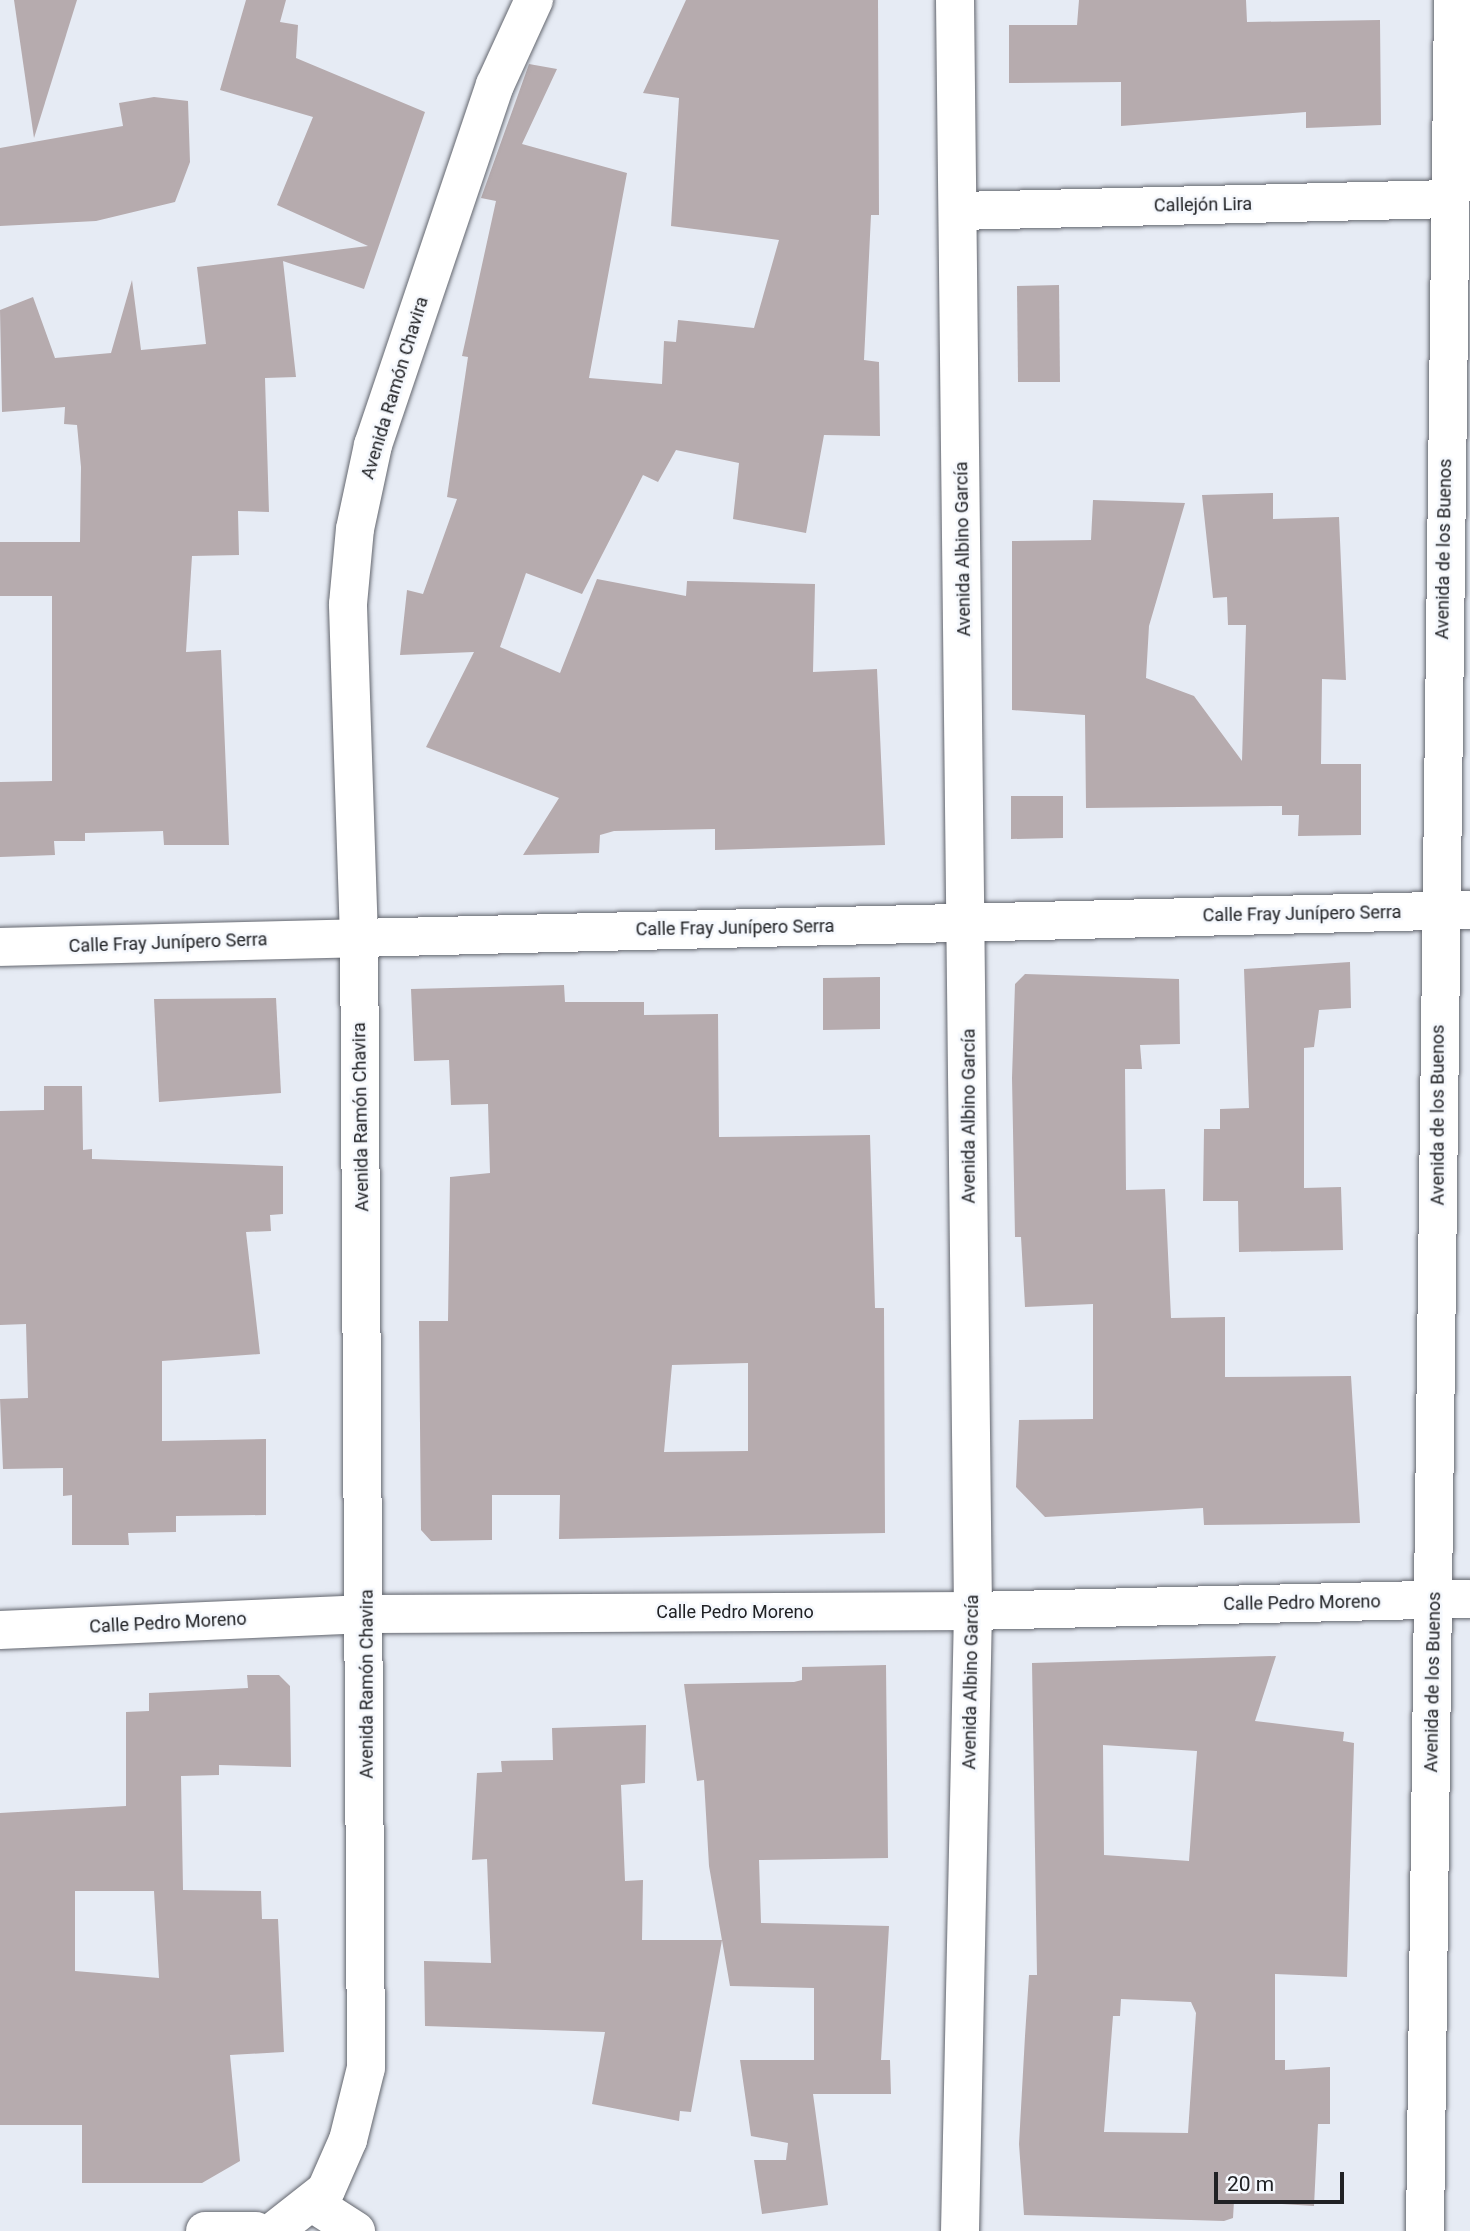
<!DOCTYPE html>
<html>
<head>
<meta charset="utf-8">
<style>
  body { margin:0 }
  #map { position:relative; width:1470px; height:2231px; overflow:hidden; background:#e6ebf4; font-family:Roboto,sans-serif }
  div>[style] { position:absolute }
  .building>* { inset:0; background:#b6abae }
  .roads { filter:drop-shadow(0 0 2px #63666e) drop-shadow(0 0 2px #63666e) }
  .minor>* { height:38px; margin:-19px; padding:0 19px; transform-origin:19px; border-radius:19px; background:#fff }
  .major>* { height:38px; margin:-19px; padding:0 19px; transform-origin:19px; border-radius:19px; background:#fff }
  span { translate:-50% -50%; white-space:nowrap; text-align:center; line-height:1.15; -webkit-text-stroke:5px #f5f8fd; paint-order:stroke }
  .street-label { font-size:18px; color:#202124 }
  .scale { position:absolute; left:1214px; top:2172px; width:130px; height:32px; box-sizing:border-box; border:4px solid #202124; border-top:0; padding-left:9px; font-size:21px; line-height:24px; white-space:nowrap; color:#202124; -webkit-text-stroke:5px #f5f8fd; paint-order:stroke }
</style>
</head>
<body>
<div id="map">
  <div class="building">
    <i style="clip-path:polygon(14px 0,77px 0,34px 138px)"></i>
    <i style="clip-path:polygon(246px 0,286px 0,280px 22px,298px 25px,296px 58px,425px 112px,364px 289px,283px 261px,296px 377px,265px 378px,269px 512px,238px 511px,239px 555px,192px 556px,186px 652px,221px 650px,229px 845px,164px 845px,163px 831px,85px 833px,85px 841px,54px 841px,55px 855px,0 857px,0 782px,52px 781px,52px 596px,0 596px,0 542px,80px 542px,81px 467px,77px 425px,64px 424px,65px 407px,2px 412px,0 310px,33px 297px,55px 358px,111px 353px,132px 280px,141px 350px,206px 344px,197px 267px,368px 246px,277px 205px,313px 117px,220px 90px)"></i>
    <i style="clip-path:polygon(686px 0,878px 0,879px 215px,871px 215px,864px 360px,879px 362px,880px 436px,824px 435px,806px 533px,733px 519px,739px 463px,676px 450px,658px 482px,643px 475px,582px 594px,526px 573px,500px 647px,560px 673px,597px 579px,686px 596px,687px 581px,815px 584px,813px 672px,877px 669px,885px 845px,715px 850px,715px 829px,614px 831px,600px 835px,599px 853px,523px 855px,559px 798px,426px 747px,474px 652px,400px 655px,407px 590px,423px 594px,457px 499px,447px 497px,468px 357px,462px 356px,496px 201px,481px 198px,529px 64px,557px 69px,522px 144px,627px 173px,589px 378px,662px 384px,664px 341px,676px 342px,678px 320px,754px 328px,779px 240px,671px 226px,679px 98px,643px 93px)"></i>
    <i style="clip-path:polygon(1079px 0,1246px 0,1247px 22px,1380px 20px,1381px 125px,1306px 128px,1306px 112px,1121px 126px,1121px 82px,1009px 83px,1009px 25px,1077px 25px)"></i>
    <i style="clip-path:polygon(154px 97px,188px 101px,190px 162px,175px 202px,96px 221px,0 226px,0 148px,123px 126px,119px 103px)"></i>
    <i style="clip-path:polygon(1059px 285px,1060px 382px,1018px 382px,1017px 286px)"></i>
    <i style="clip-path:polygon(1273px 493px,1273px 519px,1339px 517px,1346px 680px,1322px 679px,1321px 764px,1361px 764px,1361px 835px,1298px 836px,1299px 815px,1282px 815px,1282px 806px,1086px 808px,1085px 715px,1012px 710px,1012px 541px,1091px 540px,1093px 500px,1185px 503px,1149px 626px,1146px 678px,1194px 696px,1242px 761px,1246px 625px,1228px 625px,1227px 597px,1213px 598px,1202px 495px)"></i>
    <i style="clip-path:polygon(1011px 796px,1063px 796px,1063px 838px,1011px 839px)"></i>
    <i style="clip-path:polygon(1350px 962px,1351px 1008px,1319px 1010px,1314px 1047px,1304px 1048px,1304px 1188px,1341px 1187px,1343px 1250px,1239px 1252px,1238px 1201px,1203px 1201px,1204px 1129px,1220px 1129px,1220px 1109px,1249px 1108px,1244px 969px)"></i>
    <i style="clip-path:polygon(1025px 974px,1179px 979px,1180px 1044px,1140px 1045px,1142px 1069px,1125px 1069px,1126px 1190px,1165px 1189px,1171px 1318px,1225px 1317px,1225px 1377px,1351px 1376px,1360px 1523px,1204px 1525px,1203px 1508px,1045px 1517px,1016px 1487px,1019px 1420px,1093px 1419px,1093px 1304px,1025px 1307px,1021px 1237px,1015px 1237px,1012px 1078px,1015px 984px)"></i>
    <i style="clip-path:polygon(880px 977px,880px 1029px,823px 1030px,823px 978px)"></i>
    <i style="clip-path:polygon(evenodd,564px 985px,565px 1002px,644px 1002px,644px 1015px,718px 1014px,719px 1137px,870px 1135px,875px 1308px,884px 1308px,885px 1533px,559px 1539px,560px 1495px,492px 1495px,492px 1540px,431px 1541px,421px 1530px,419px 1321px,448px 1321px,450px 1177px,490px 1173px,488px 1104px,451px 1105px,449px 1060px,414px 1061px,411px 989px,564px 985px,748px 1363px,748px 1451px,664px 1452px,672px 1365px,748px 1363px)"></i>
    <i style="clip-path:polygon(276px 998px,281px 1093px,159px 1102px,154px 999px)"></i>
    <i style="clip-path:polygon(44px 1086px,82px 1086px,83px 1150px,92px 1149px,92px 1159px,283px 1166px,283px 1214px,270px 1215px,271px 1231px,246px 1232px,260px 1354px,162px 1361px,162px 1441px,266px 1439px,266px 1515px,176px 1516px,176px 1532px,128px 1533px,129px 1545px,72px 1545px,72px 1495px,63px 1496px,63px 1468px,3px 1469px,0 1399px,28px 1398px,26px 1324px,0 1325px,0 1111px,44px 1110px)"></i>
    <i style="clip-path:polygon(evenodd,1276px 1656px,1255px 1721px,1344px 1732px,1343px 1741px,1354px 1743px,1347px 1977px,1275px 1974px,1275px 2060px,1285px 2060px,1285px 2070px,1330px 2067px,1330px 2124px,1318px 2124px,1314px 2206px,1234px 2201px,1233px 2218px,1224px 2221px,1024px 2215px,1019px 2144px,1025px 2036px,1029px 1975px,1037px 1975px,1032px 1663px,1276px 1656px,1103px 1745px,1197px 1751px,1189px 1861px,1104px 1855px,1103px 1745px,1276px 1656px,1121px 1999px,1191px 2002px,1196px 2013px,1188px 2133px,1104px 2132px,1113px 2016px,1120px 2016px,1121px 1999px)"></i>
    <i style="clip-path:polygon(886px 1665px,888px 1858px,759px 1860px,761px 1923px,889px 1926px,881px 2060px,890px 2060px,891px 2094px,813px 2094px,828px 2205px,762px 2214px,754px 2160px,786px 2160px,788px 2143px,751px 2136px,740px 2060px,814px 2060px,814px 1988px,730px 1986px,709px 1866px,704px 1780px,697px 1781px,684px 1684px,794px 1682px,802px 1680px,802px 1667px)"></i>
    <i style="clip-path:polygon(evenodd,247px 1675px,279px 1675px,290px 1686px,291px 1767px,219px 1765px,219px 1775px,181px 1776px,183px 1890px,261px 1891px,262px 1919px,278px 1919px,284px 2052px,230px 2055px,240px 2161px,202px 2183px,82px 2183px,82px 2125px,0 2125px,0 1813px,126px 1806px,126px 1712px,149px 1711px,149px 1693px,248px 1688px,247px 1675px,75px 1891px,154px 1891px,159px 1978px,75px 1971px,75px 1891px)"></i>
    <i style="clip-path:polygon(646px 1725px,645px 1783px,621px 1785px,625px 1881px,643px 1880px,642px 1940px,722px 1940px,691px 2112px,680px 2111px,679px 2121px,592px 2104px,605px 2032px,425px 2026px,424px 1961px,491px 1963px,487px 1859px,472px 1860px,477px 1773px,502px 1772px,501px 1761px,553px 1760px,552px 1728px)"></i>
  </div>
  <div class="roads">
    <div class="minor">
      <i style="left:955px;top:0;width:1611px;rotate:89.36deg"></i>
      <i style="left:973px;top:1611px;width:620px;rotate:91.2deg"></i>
      <i style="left:959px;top:211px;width:488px;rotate:-1.4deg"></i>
      <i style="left:0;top:947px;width:359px;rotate:-1.4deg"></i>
      <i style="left:359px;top:938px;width:334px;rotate:-91.9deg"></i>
      <i style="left:348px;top:604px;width:75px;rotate:-84.7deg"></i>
      <i style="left:355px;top:529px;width:86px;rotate:-77.9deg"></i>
      <i style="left:373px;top:445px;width:380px;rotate:-71.3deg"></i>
      <i style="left:495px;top:85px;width:94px;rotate:-65.4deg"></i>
      <i style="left:0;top:1630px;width:367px;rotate:-2.5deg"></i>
      <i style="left:367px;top:1614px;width:606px;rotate:-0.28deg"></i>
      <i style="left:973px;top:1611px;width:497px;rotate:-1.4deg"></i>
      <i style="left:314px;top:2204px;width:50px;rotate:32.7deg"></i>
      <i style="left:1425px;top:2231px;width:2231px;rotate:-89.28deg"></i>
    </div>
    <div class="major">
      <i style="left:205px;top:2231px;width:51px"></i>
      <i style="left:274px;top:2231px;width:66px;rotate:-38.3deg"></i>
      <i style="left:326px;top:2190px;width:55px;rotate:-66.3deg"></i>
      <i style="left:348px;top:2140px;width:74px;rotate:-76deg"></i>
      <i style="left:366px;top:2068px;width:1130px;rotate:-90.35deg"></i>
      <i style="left:359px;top:938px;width:1111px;rotate:-1.44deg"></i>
    </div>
  </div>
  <div class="street-label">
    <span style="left:1203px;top:205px;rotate:-1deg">Callejón Lira</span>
    <span style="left:395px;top:388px;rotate:-73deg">Avenida Ramón Chavira</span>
    <span style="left:963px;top:549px;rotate:-91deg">Avenida Albino García</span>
    <span style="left:1444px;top:549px;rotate:-89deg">Avenida de los Buenos</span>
    <span style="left:1302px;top:914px;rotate:-1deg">Calle Fray Junípero Serra</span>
    <span style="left:735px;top:928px;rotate:-1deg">Calle Fray Junípero Serra</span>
    <span style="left:168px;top:943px;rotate:-2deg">Calle Fray Junípero Serra</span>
    <span style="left:1438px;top:1115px;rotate:-90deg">Avenida de los Buenos</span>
    <span style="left:969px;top:1116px;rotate:-90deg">Avenida Albino García</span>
    <span style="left:361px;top:1117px;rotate:-91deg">Avenida Ramón Chavira</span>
    <span style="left:1302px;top:1603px;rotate:-1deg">Calle Pedro Moreno</span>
    <span style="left:735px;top:1612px">Calle Pedro Moreno</span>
    <span style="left:168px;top:1623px;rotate:-3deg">Calle Pedro Moreno</span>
    <span style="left:971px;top:1682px;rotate:-89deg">Avenida Albino García</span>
    <span style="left:1433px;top:1682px;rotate:-89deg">Avenida de los Buenos</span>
    <span style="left:367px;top:1684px;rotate:-90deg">Avenida Ramón Chavira</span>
  </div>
  <div class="scale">20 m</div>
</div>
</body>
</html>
